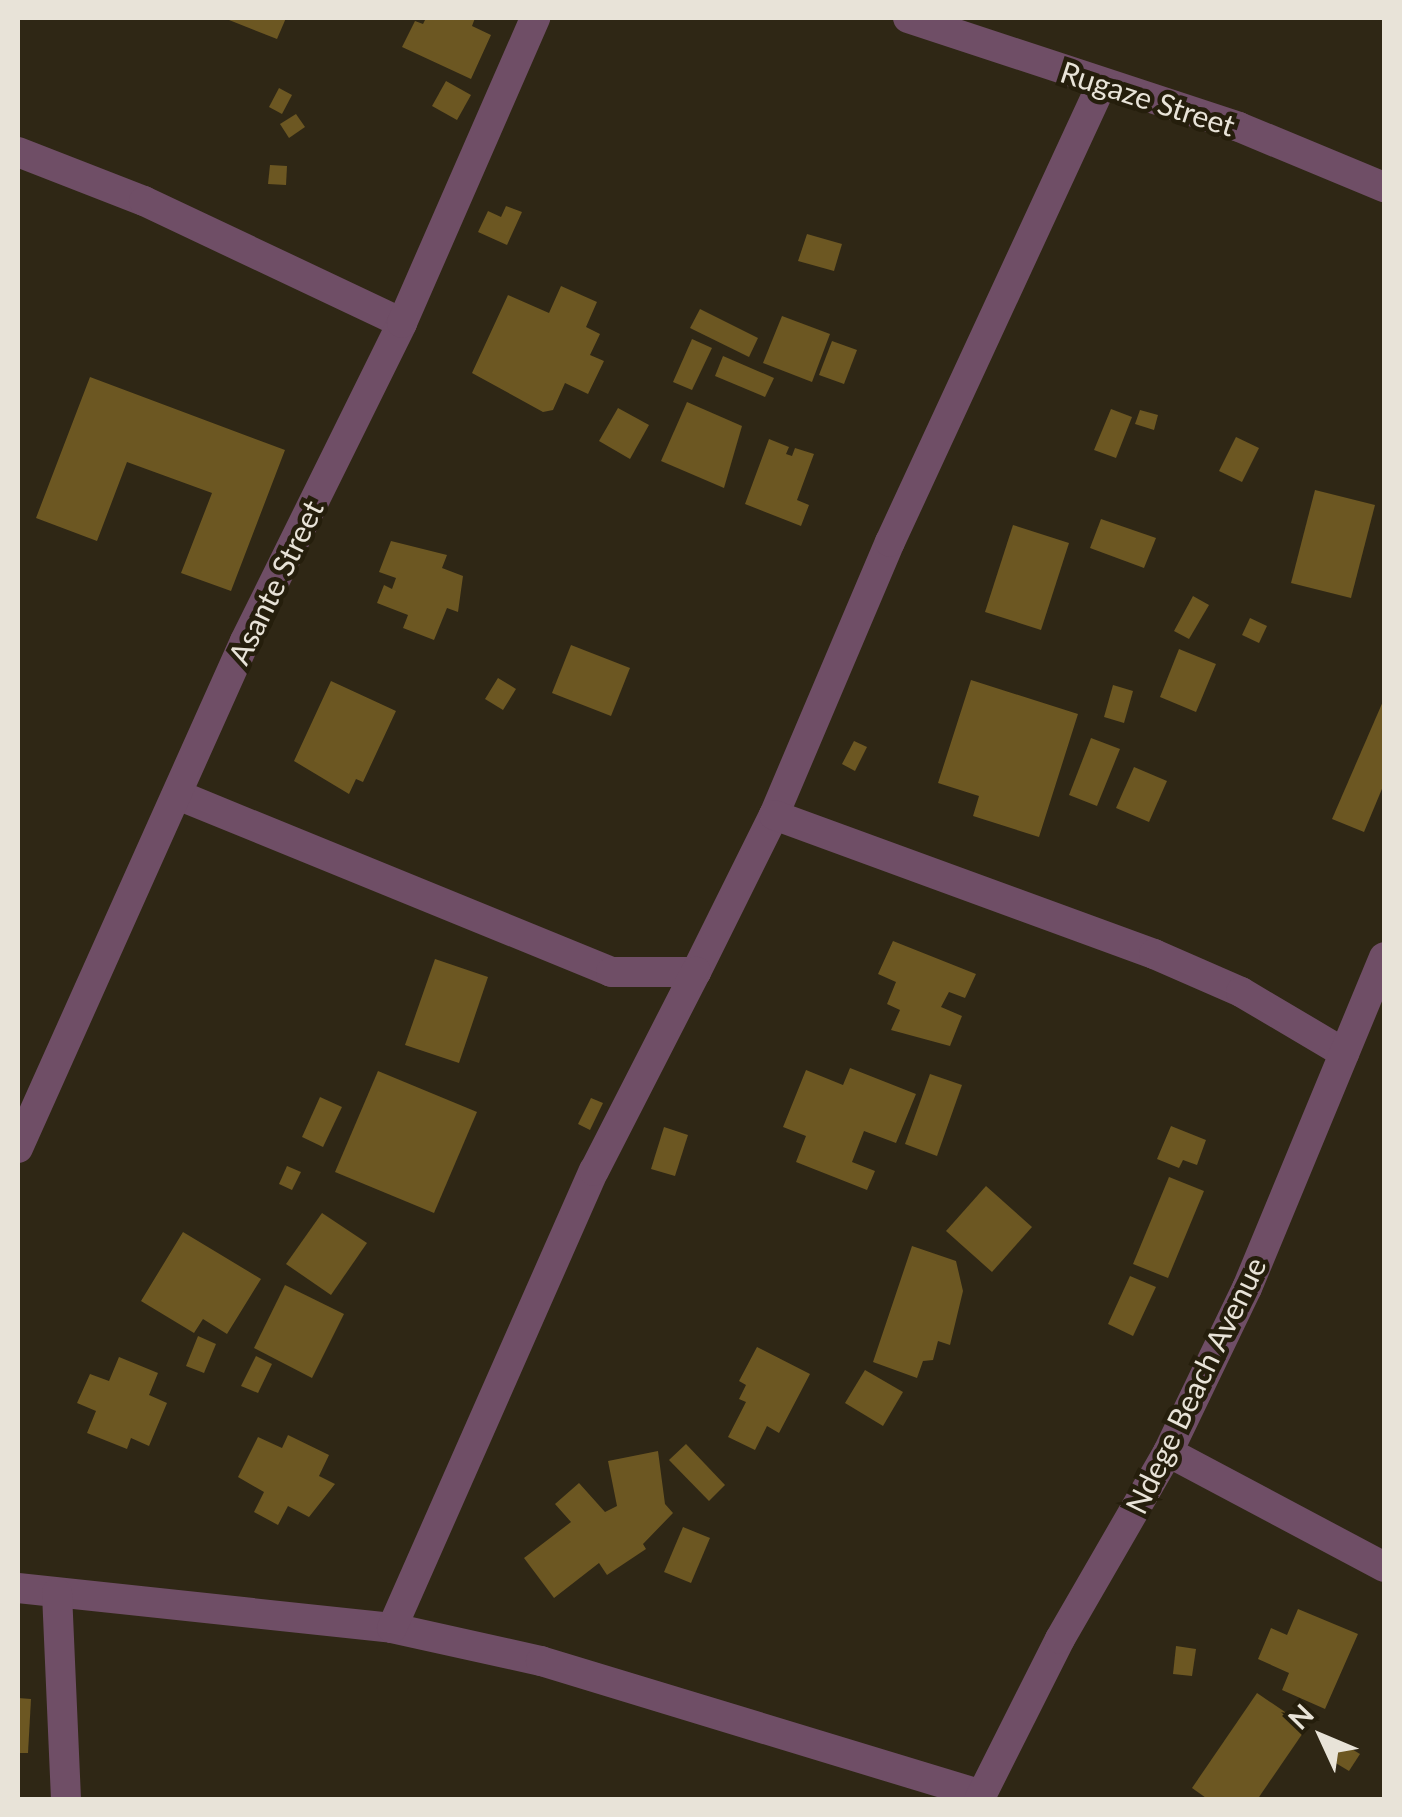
<!DOCTYPE html>
<html>
<head>
<meta charset="utf-8">
<style>
  body { margin:0 }
  #map { position:relative; width:1402px; height:1817px; overflow:hidden; background:#2f2715; font-family:Lato,sans-serif }
  div>[style] { position:absolute }
  .building>* { inset:0; background:#6c5722 }
  .street>* { height:30px; margin:-15px; padding:0 15px; transform-origin:15px; border-radius:15px; background:#6f4e66 }
  span { translate:-50% -50%; white-space:nowrap; text-align:center; line-height:1.15; -webkit-text-stroke:9px #251e0c; paint-order:stroke }
  .street-label { font-size:30px; color:#e8e3d8 }
  .frame { position:absolute; inset:0; border:20px solid #e8e3d8; pointer-events:none }
  .north { position:absolute; left:1272px; top:1687px; width:100px; height:100px; -webkit-text-stroke:8px #251e0c; paint-order:stroke; rotate:314deg; font-size:28px; font-weight:700; line-height:40px; text-align:center; color:#e8e3d8 }
  .north::after { content:''; display:block; margin:auto; width:35px; height:45px; background:#e8e3d8; clip-path:polygon(50% 0,100% 100%,50% 72%,0 100%) }
</style>
</head>
<body>
<div id="map">
  <div class="building">
    <i style="clip-path:polygon(224px 18px,286px 18px,277px 39px)"></i>
    <i style="clip-path:polygon(426px 18px,475px 18px,472px 26px,491px 35px,471px 79px,402px 47px,415px 21px,423px 24px)"></i>
    <i style="clip-path:polygon(446px 81px,471px 95px,457px 120px,432px 106px)"></i>
    <i style="clip-path:polygon(279px 88px,292px 95px,282px 114px,269px 107px)"></i>
    <i style="clip-path:polygon(296px 114px,305px 127px,289px 138px,280px 124px)"></i>
    <i style="clip-path:polygon(270px 165px,287px 166px,286px 185px,268px 184px)"></i>
    <i style="clip-path:polygon(506px 206px,522px 212px,507px 245px,478px 232px,488px 211px,501px 217px)"></i>
    <i style="clip-path:polygon(807px 234px,842px 244px,834px 271px,798px 261px)"></i>
    <i style="clip-path:polygon(561px 286px,597px 302px,586px 327px,600px 334px,590px 355px,604px 361px,588px 394px,565px 383px,553px 410px,543px 412px,472px 373px,508px 295px,549px 313px)"></i>
    <i style="clip-path:polygon(700px 309px,758px 338px,749px 357px,690px 328px)"></i>
    <i style="clip-path:polygon(782px 316px,830px 334px,812px 382px,763px 363px)"></i>
    <i style="clip-path:polygon(692px 339px,712px 348px,692px 390px,673px 382px)"></i>
    <i style="clip-path:polygon(832px 341px,857px 350px,844px 384px,819px 375px)"></i>
    <i style="clip-path:polygon(723px 356px,774px 378px,765px 397px,715px 376px)"></i>
    <i style="clip-path:polygon(90px 377px,285px 450px,231px 591px,181px 573px,212px 493px,127px 462px,97px 541px,36px 518px)"></i>
    <i style="clip-path:polygon(687px 402px,742px 426px,724px 488px,661px 461px)"></i>
    <i style="clip-path:polygon(618px 408px,649px 425px,630px 459px,599px 441px)"></i>
    <i style="clip-path:polygon(1111px 409px,1132px 417px,1116px 458px,1094px 450px)"></i>
    <i style="clip-path:polygon(1140px 410px,1158px 415px,1154px 430px,1135px 424px)"></i>
    <i style="clip-path:polygon(1236px 437px,1259px 448px,1242px 482px,1219px 471px)"></i>
    <i style="clip-path:polygon(769px 439px,789px 447px,786px 454px,792px 456px,795px 448px,814px 454px,797px 500px,809px 505px,801px 526px,745px 504px)"></i>
    <i style="clip-path:polygon(1315px 490px,1375px 505px,1351px 598px,1291px 583px)"></i>
    <i style="clip-path:polygon(1101px 519px,1156px 538px,1144px 568px,1090px 548px)"></i>
    <i style="clip-path:polygon(1013px 525px,1069px 543px,1041px 630px,985px 612px)"></i>
    <i style="clip-path:polygon(391px 541px,447px 555px,442px 568px,463px 576px,458px 612px,447px 608px,434px 640px,403px 628px,408px 615px,377px 603px,384px 585px,392px 589px,396px 578px,379px 572px)"></i>
    <i style="clip-path:polygon(1193px 596px,1209px 605px,1189px 639px,1174px 631px)"></i>
    <i style="clip-path:polygon(1250px 618px,1267px 626px,1259px 643px,1242px 635px)"></i>
    <i style="clip-path:polygon(571px 645px,630px 668px,611px 716px,552px 693px)"></i>
    <i style="clip-path:polygon(1179px 649px,1216px 664px,1196px 712px,1160px 697px)"></i>
    <i style="clip-path:polygon(498px 678px,516px 689px,503px 710px,485px 699px)"></i>
    <i style="clip-path:polygon(971px 680px,1078px 714px,1039px 837px,973px 816px,979px 796px,938px 783px)"></i>
    <i style="clip-path:polygon(331px 681px,396px 711px,363px 782px,356px 779px,349px 794px,294px 761px)"></i>
    <i style="clip-path:polygon(1113px 685px,1133px 691px,1124px 723px,1104px 717px)"></i>
    <i style="clip-path:polygon(1384px 699px,1384px 784px,1364px 832px,1332px 819px)"></i>
    <i style="clip-path:polygon(1091px 738px,1120px 749px,1097px 806px,1069px 795px)"></i>
    <i style="clip-path:polygon(854px 741px,867px 747px,855px 771px,842px 764px)"></i>
    <i style="clip-path:polygon(1134px 767px,1167px 781px,1149px 822px,1116px 808px)"></i>
    <i style="clip-path:polygon(893px 941px,976px 974px,965px 998px,949px 992px,941px 1007px,962px 1016px,950px 1046px,891px 1030px,900px 1010px,887px 1004px,896px 982px,878px 974px)"></i>
    <i style="clip-path:polygon(435px 959px,488px 977px,459px 1063px,405px 1045px)"></i>
    <i style="clip-path:polygon(850px 1068px,916px 1094px,896px 1143px,864px 1131px,852px 1162px,875px 1171px,867px 1190px,796px 1162px,806px 1136px,783px 1127px,806px 1070px,843px 1085px)"></i>
    <i style="clip-path:polygon(378px 1071px,477px 1112px,434px 1213px,335px 1172px)"></i>
    <i style="clip-path:polygon(930px 1074px,962px 1085px,937px 1156px,905px 1144px)"></i>
    <i style="clip-path:polygon(320px 1097px,342px 1107px,323px 1147px,302px 1137px)"></i>
    <i style="clip-path:polygon(591px 1098px,603px 1103px,590px 1130px,578px 1124px)"></i>
    <i style="clip-path:polygon(1171px 1126px,1206px 1140px,1197px 1165px,1183px 1160px,1179px 1168px,1157px 1159px)"></i>
    <i style="clip-path:polygon(664px 1127px,688px 1135px,675px 1176px,651px 1169px)"></i>
    <i style="clip-path:polygon(287px 1166px,301px 1172px,292px 1190px,279px 1184px)"></i>
    <i style="clip-path:polygon(1169px 1177px,1204px 1191px,1168px 1278px,1133px 1264px)"></i>
    <i style="clip-path:polygon(986px 1186px,1032px 1227px,992px 1272px,946px 1231px)"></i>
    <i style="clip-path:polygon(322px 1213px,367px 1243px,331px 1295px,286px 1264px)"></i>
    <i style="clip-path:polygon(183px 1232px,261px 1279px,227px 1334px,203px 1319px,194px 1333px,141px 1301px)"></i>
    <i style="clip-path:polygon(912px 1246px,956px 1261px,963px 1291px,950px 1345px,938px 1341px,933px 1360px,923px 1361px,917px 1378px,873px 1362px)"></i>
    <i style="clip-path:polygon(1130px 1276px,1156px 1287px,1133px 1336px,1108px 1324px)"></i>
    <i style="clip-path:polygon(285px 1285px,344px 1314px,312px 1378px,254px 1348px)"></i>
    <i style="clip-path:polygon(198px 1336px,216px 1344px,204px 1373px,186px 1366px)"></i>
    <i style="clip-path:polygon(757px 1347px,810px 1374px,779px 1433px,767px 1426px,755px 1450px,728px 1437px,746px 1402px,739px 1399px,746px 1385px,739px 1381px)"></i>
    <i style="clip-path:polygon(256px 1356px,272px 1364px,258px 1393px,241px 1386px)"></i>
    <i style="clip-path:polygon(119px 1357px,158px 1373px,149px 1395px,167px 1403px,149px 1446px,131px 1438px,127px 1449px,87px 1433px,96px 1411px,77px 1403px,90px 1374px,109px 1381px)"></i>
    <i style="clip-path:polygon(865px 1370px,903px 1392px,883px 1426px,845px 1403px)"></i>
    <i style="clip-path:polygon(288px 1435px,329px 1455px,319px 1476px,335px 1484px,309px 1517px,288px 1506px,278px 1525px,254px 1512px,264px 1492px,238px 1477px,258px 1437px,282px 1448px)"></i>
    <i style="clip-path:polygon(686px 1444px,725px 1485px,709px 1501px,669px 1460px)"></i>
    <i style="clip-path:polygon(658px 1451px,665px 1504px,673px 1513px,643px 1544px,646px 1549px,607px 1575px,599px 1563px,554px 1598px,524px 1558px,571px 1522px,555px 1504px,579px 1483px,605px 1512px,617px 1506px,608px 1461px)"></i>
    <i style="clip-path:polygon(683px 1527px,710px 1538px,691px 1583px,664px 1572px)"></i>
    <i style="clip-path:polygon(1298px 1609px,1358px 1634px,1325px 1709px,1282px 1690px,1289px 1673px,1258px 1659px,1271px 1628px,1287px 1635px)"></i>
    <i style="clip-path:polygon(1176px 1646px,1196px 1649px,1192px 1676px,1173px 1674px)"></i>
    <i style="clip-path:polygon(1257px 1693px,1307px 1727px,1257px 1800px,1209px 1800px,1192px 1788px)"></i>
    <i style="clip-path:polygon(18px 1698px,31px 1699px,28px 1753px,18px 1753px)"></i>
    <i style="clip-path:polygon(1340px 1742px,1360px 1754px,1349px 1771px,1329px 1759px)"></i>
  </div>
  <div class="street">
    <i style="left:908px;top:18px;width:348px;rotate:18.2deg"></i>
    <i style="left:1239px;top:127px;width:157px;rotate:22.5deg"></i>
    <i style="left:18px;top:152px;width:135px;rotate:21.3deg"></i>
    <i style="left:144px;top:201px;width:285px;rotate:25.3deg"></i>
    <i style="left:178px;top:795px;width:468px;rotate:22.2deg"></i>
    <i style="left:611px;top:972px;width:85px"></i>
    <i style="left:696px;top:972px;width:175px;rotate:-63.6deg"></i>
    <i style="left:774px;top:815px;width:297px;rotate:-67deg"></i>
    <i style="left:890px;top:542px;width:502px;rotate:-65.17deg"></i>
    <i style="left:774px;top:815px;width:405px;rotate:20.1deg"></i>
    <i style="left:1154px;top:954px;width:95px;rotate:23.6deg"></i>
    <i style="left:1241px;top:992px;width:120px;rotate:30.6deg"></i>
    <i style="left:18px;top:1148px;width:555px;rotate:-65.88deg"></i>
    <i style="left:245px;top:641px;width:355px;rotate:-63.7deg"></i>
    <i style="left:402px;top:323px;width:333px;rotate:-66.4deg"></i>
    <i style="left:1168px;top:1452px;width:245px;rotate:28deg"></i>
    <i style="left:18px;top:1588px;width:376px;rotate:6.1deg"></i>
    <i style="left:392px;top:1628px;width:153px;rotate:12.5deg"></i>
    <i style="left:541px;top:1661px;width:460px;rotate:16.9deg"></i>
    <i style="left:57px;top:1593px;width:207px;rotate:87.5deg"></i>
    <i style="left:392px;top:1628px;width:500px;rotate:-66.2deg"></i>
    <i style="left:594px;top:1171px;width:224px;rotate:-62.9deg"></i>
    <i style="left:979px;top:1800px;width:180px;rotate:-63.3deg"></i>
    <i style="left:1060px;top:1639px;width:216px;rotate:-60deg"></i>
    <i style="left:1168px;top:1452px;width:182px;rotate:-64.3deg"></i>
    <i style="left:1247px;top:1288px;width:358px;rotate:-67.5deg"></i>
  </div>
  <div class="street-label">
    <span style="left:1148px;top:98px;rotate:18deg">Rugaze Street</span>
    <span style="left:275px;top:582px;rotate:-64deg">Asante Street</span>
    <span style="left:1195px;top:1385px;rotate:-64deg">Ndege Beach Avenue</span>
  </div>
  <div class="frame"></div>
  <div class="north">N</div>
</div>
</body>
</html>
